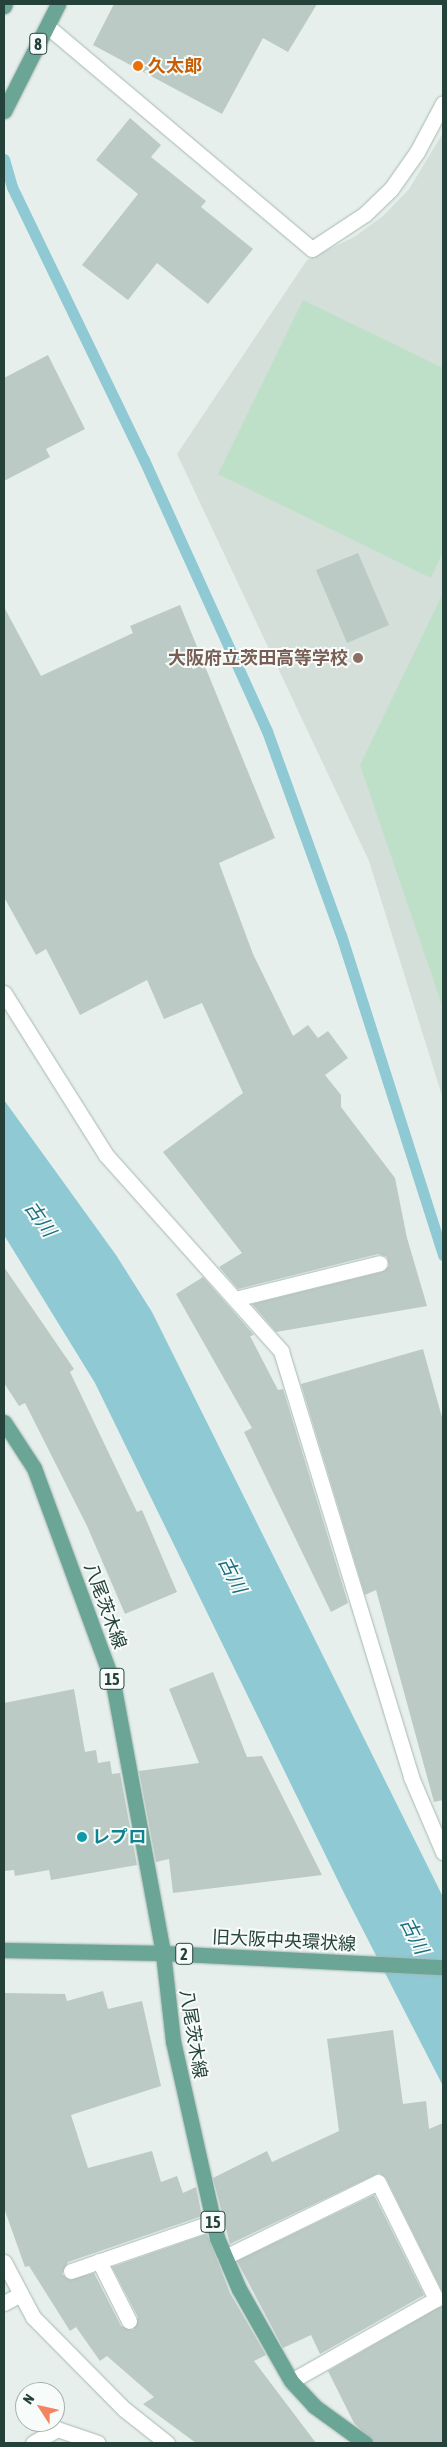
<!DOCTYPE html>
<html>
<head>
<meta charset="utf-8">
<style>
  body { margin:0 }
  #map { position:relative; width:447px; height:2447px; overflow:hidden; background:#e6efeb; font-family:"Asap Condensed","Noto Sans JP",sans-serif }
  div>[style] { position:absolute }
  .built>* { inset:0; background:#d4dfda }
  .green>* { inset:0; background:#bfe0c8 }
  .water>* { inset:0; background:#8ec9d4 }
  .stream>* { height:11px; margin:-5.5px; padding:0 5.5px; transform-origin:5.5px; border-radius:5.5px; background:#8ec9d4 }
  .building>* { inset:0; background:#bbcac4 }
  .roads { filter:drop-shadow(0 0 1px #a8b8b2) drop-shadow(0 0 1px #a8b8b2) }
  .lane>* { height:15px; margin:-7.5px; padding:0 7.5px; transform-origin:7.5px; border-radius:7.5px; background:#fff }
  .street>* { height:15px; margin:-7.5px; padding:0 7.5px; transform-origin:7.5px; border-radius:7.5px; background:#fff }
  .primary>* { height:15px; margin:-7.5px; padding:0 7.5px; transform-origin:7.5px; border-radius:7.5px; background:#6aa596 }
  .dots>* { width:14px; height:14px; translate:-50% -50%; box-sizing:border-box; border:2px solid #f7fbf9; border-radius:50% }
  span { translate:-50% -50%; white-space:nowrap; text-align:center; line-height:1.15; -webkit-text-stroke:4px #f7fbf9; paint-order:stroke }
  .shield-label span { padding:1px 4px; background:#f7fbf9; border:1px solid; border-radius:4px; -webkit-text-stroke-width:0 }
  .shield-label { font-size:16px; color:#24423a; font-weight:700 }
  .food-label { font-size:18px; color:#c56008; font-weight:700 }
  .left { translate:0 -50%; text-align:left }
  .education-label { font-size:18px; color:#785e54; font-weight:700 }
  .right { translate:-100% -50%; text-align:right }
  .street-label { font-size:18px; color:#24423a }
  .culture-label { font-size:18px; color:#0d838f; font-weight:700 }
  .water-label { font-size:19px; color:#1c6f80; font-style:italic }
  .frame { position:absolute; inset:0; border:5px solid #24423a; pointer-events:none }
  .north { position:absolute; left:15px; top:2382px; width:50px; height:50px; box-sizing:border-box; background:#f7fbf9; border:1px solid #a3b1ad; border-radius:50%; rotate:305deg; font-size:14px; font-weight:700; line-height:20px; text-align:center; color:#24423a }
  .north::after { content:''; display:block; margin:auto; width:18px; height:22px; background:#f4845f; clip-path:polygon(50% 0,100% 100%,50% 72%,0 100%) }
</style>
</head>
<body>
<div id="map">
  <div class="built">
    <i style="clip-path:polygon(443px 133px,443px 1099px,369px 861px,177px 454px,307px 260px,354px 237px,383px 216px,409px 189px)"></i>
  </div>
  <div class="green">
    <i style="clip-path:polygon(303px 300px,443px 368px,443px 552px,431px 578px,218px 474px)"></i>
    <i style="clip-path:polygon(443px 593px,443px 1008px,360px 765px)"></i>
  </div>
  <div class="water">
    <i style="clip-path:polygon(4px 1100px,116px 1255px,152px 1312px,443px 1897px,443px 2086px,344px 1893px,95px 1383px,4px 1235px)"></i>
  </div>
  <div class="stream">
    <i style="left:4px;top:159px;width:29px;rotate:74deg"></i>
    <i style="left:12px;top:187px;width:303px;rotate:64.2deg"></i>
    <i style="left:144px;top:460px;width:298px;rotate:65.6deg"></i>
    <i style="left:267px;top:731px;width:217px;rotate:70.1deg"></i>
    <i style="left:341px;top:935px;width:336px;rotate:72.3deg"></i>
  </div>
  <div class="building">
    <i style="clip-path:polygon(114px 4px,317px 4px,288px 52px,263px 38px,222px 114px,93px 45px)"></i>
    <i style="clip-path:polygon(130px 118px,161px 145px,151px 157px,206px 201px,201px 207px,253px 249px,208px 304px,157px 263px,128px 300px,82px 265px,138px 194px,96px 160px)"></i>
    <i style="clip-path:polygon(48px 355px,85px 429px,46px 449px,50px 457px,4px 481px,4px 378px)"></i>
    <i style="clip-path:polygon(358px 553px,389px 625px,347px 643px,316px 570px)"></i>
    <i style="clip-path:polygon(180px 605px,275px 838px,219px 863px,253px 954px,293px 1036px,308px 1025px,318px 1038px,328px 1031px,348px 1058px,325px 1075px,341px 1095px,341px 1107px,395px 1178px,407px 1238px,427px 1306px,276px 1332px,252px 1304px,382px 1272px,389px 1266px,387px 1257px,378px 1254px,238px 1289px,219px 1267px,242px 1253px,163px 1152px,243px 1093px,202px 1003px,164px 1019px,147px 980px,80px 1015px,46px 949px,36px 955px,4px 897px,4px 607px,41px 676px,133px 633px,130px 626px)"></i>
    <i style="clip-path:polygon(4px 1267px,74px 1369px,70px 1372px,137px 1512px,142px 1510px,177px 1592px,125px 1614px,87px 1526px,25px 1403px,19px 1406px,4px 1383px)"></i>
    <i style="clip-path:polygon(203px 1277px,254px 1335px,250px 1336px,278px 1390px,283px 1389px,348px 1603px,331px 1612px,244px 1432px,252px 1428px,176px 1294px)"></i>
    <i style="clip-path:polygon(423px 1349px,443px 1421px,443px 1800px,434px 1802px,376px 1590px,365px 1595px,301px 1384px)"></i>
    <i style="clip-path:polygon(213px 1672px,247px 1757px,262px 1756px,322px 1875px,173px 1893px,169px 1859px,156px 1862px,139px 1771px,199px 1763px,169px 1689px)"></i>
    <i style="clip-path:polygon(74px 1689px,85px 1752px,96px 1750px,98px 1763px,110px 1761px,112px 1774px,120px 1773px,137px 1865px,51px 1880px,49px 1870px,15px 1876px,14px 1870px,4px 1871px,4px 1703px)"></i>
    <i style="clip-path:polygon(103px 1991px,108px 2009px,142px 2001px,161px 2086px,71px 2115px,88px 2168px,152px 2151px,161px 2182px,177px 2176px,183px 2193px,196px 2187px,202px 2216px,68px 2262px,62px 2274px,70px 2280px,94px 2273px,121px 2326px,133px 2330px,138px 2317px,112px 2267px,207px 2234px,230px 2293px,266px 2355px,254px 2361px,316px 2443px,196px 2443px,143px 2404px,154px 2397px,107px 2356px,100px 2361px,76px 2327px,70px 2331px,29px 2266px,25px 2267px,4px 2208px,4px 1993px,65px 1994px,67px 2001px)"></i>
    <i style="clip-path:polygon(393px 2030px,403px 2104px,426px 2101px,429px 2129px,443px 2123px,443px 2293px,386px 2178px,379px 2173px,230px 2244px,213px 2178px,267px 2151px,272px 2162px,339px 2131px,327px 2039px)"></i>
    <i style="clip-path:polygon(374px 2195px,424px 2295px,320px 2354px,311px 2335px,283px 2348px,237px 2261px)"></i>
    <i style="clip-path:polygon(443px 2305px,443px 2443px,374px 2443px,354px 2423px,328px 2371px)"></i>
  </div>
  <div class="roads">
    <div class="lane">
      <i style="left:235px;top:1299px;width:149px;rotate:-13.9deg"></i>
      <i style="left:99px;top:2261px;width:67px;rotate:63.4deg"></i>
      <i style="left:71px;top:2271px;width:150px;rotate:-19deg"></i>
      <i style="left:33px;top:2443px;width:28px;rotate:-30deg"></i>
      <i style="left:57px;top:2429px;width:43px;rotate:18.9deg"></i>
    </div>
    <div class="street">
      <i style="left:47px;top:26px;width:346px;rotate:40.1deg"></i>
      <i style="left:312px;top:249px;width:64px;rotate:-33.4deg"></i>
      <i style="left:365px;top:214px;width:36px;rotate:-44deg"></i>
      <i style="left:391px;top:189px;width:45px;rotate:-54.9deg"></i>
      <i style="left:417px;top:152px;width:55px;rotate:-62deg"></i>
      <i style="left:4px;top:993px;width:191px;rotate:57.8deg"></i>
      <i style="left:106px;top:1155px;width:263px;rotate:48.2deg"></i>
      <i style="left:281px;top:1351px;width:445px;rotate:73deg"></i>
      <i style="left:411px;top:1777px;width:82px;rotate:66.9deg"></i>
      <i style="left:225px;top:2257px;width:170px;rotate:-26.1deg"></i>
      <i style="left:378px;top:2182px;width:131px;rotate:63.6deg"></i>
      <i style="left:436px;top:2299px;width:167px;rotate:150.5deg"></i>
      <i style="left:4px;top:2262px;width:62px;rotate:62.2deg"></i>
      <i style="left:33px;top:2317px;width:129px;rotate:45.3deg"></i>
      <i style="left:124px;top:2409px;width:55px;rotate:38.3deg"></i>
      <i style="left:4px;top:2303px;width:19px;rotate:-28deg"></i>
    </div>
    <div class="primary">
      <i style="left:4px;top:6px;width:2px;rotate:-63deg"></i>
      <i style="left:4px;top:111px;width:120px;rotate:-63.2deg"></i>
      <i style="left:4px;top:1422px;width:55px;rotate:56.9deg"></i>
      <i style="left:34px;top:1468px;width:229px;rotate:69.8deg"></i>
      <i style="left:113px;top:1683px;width:275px;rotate:79.5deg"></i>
      <i style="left:163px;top:1953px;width:89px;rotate:83.5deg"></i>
      <i style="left:173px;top:2041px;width:202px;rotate:77.4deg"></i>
      <i style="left:217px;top:2238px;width:56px;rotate:66.7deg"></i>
      <i style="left:239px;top:2289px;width:106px;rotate:60.5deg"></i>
      <i style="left:291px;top:2381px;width:34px;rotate:47deg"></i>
      <i style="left:314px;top:2406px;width:63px;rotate:36deg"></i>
      <i style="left:4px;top:1950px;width:159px;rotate:1.1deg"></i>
      <i style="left:163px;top:1953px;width:280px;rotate:2.9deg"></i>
    </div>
  </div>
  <div class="dots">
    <i style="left:138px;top:66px;background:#e8710a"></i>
    <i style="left:358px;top:658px;background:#8d6e63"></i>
    <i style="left:82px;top:1837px;background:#0f9aa8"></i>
  </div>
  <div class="shield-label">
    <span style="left:38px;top:44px">8</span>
    <span style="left:112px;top:1679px">15</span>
    <span style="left:184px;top:1954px">2</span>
    <span style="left:213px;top:2222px">15</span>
  </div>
  <div class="food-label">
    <span class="left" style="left:148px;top:66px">久太郎</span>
  </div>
  <div class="education-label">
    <span class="right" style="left:348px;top:658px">大阪府立茨田高等学校</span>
  </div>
  <div class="street-label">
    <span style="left:105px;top:1606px;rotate:70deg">八尾茨木線</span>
    <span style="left:284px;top:1941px;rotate:3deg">旧大阪中央環状線</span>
    <span style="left:193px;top:2034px;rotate:81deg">八尾茨木線</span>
  </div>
  <div class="culture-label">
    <span class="left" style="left:92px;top:1837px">レプロ</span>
  </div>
  <div class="water-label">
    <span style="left:40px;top:1219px;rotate:55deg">古川</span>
    <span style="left:232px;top:1575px;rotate:63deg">古川</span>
    <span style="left:414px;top:1936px;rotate:63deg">古川</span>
  </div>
  <div class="frame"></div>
  <div class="north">N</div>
</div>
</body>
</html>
